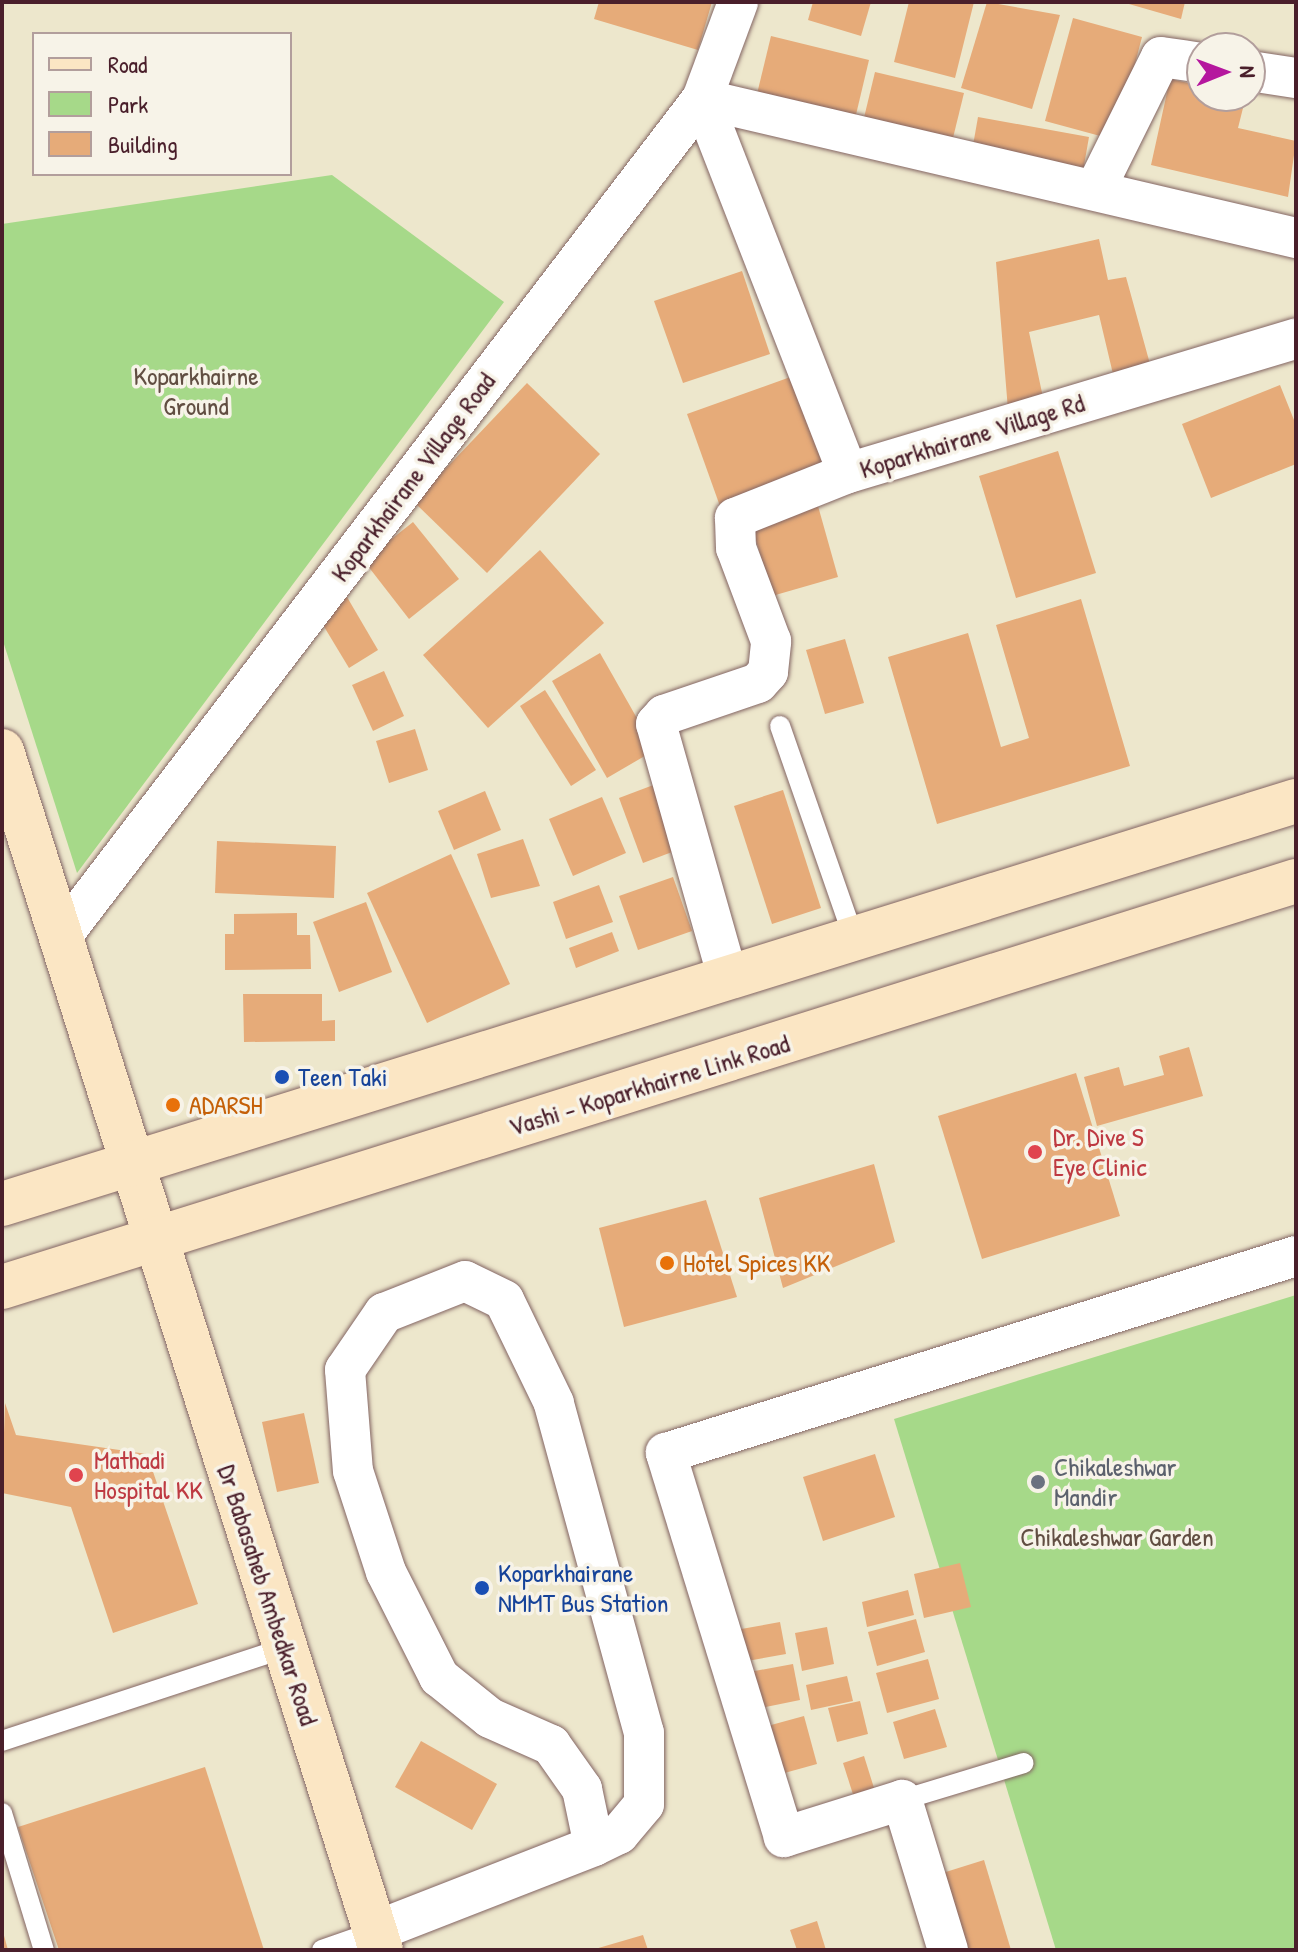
<!DOCTYPE html>
<html>
<head>
<meta charset="utf-8">
<style>
  body { margin:0 }
  #map { position:relative; width:1298px; height:1952px; overflow:hidden; background:#ede7cc; font-family:"Patrick Hand",sans-serif }
  div>[style] { position:absolute }
  .green>* { inset:0; background:#a6d989 }
  .building>* { inset:0; background:#e6ab79 }
  .roads { filter:drop-shadow(0 0 2px #836563) drop-shadow(0 0 2px #836563) }
  .lane>* { height:20px; margin:-10px; padding:0 10px; transform-origin:10px; border-radius:10px; background:#fff }
  .street>* { height:40px; margin:-20px; padding:0 20px; transform-origin:20px; border-radius:20px; background:#fff }
  .secondary>* { height:44px; margin:-22px; padding:0 22px; transform-origin:22px; border-radius:22px; background:#fbe6c4 }
  .dots>* { width:22px; height:22px; translate:-50% -50%; box-sizing:border-box; border:4px solid #f7f3e8; border-radius:50% }
  span { translate:-50% -50%; white-space:nowrap; text-align:center; line-height:1.15; -webkit-text-stroke:7px #f7f3e8; paint-order:stroke }
  .park-label { font-size:26px; color:#614e42 }
  .street-label { font-size:26px; color:#4a1f2b }
  .transit-label { font-size:26px; color:#164399 }
  .left { translate:0 -50%; text-align:left }
  .food-label { font-size:26px; color:#c56008 }
  .health-label { font-size:26px; color:#be3a42 }
  .worship-label { font-size:26px; color:#5b616d }
  .frame { position:absolute; inset:0; border:4px solid #4a1f2b; pointer-events:none }
  .legend { position:absolute; left:32px; top:32px; width:260px; height:144px; box-sizing:border-box; background:#f7f3e8; border:2px solid #b29e9c; margin:0; padding:10px 14px; list-style:none; font-size:24px; color:#4a1f2b }
  .legend li { display:flex; align-items:center; gap:16px; height:40px }
  .legend b { width:40px; border:2px solid #b29e9c }
  .north { position:absolute; left:1186px; top:32px; width:80px; height:80px; box-sizing:border-box; background:#f7f3e8; border:2px solid #b29e9c; border-radius:50%; rotate:89deg; font-size:22px; font-weight:700; line-height:32px; text-align:center; color:#4a1f2b }
  .north::after { content:''; display:block; margin:auto; width:28px; height:36px; background:#b5179e; clip-path:polygon(50% 0,100% 100%,50% 72%,0 100%) }
</style>
</head>
<body>
<div id="map">
  <div class="green">
    <i style="clip-path:polygon(332px 175px,504px 302px,77px 873px,2px 638px,2px 224px)"></i>
    <i style="clip-path:polygon(1296px 1295px,1296px 1950px,1056px 1950px,894px 1419px)"></i>
  </div>
  <div class="building">
    <i style="clip-path:polygon(599px 2px,712px 2px,698px 50px,594px 19px)"></i>
    <i style="clip-path:polygon(813px 2px,871px 2px,861px 36px,808px 20px)"></i>
    <i style="clip-path:polygon(909px 2px,974px 2px,955px 78px,894px 62px)"></i>
    <i style="clip-path:polygon(987px 2px,1060px 15px,1032px 109px,961px 88px)"></i>
    <i style="clip-path:polygon(1122px 2px,1185px 2px,1181px 19px)"></i>
    <i style="clip-path:polygon(1073px 18px,1142px 37px,1115px 140px,1045px 121px)"></i>
    <i style="clip-path:polygon(771px 36px,869px 60px,854px 123px,756px 98px)"></i>
    <i style="clip-path:polygon(875px 72px,964px 93px,951px 146px,862px 126px)"></i>
    <i style="clip-path:polygon(1170px 79px,1202px 86px,1202px 96px,1246px 96px,1238px 128px,1296px 141px,1288px 197px,1151px 165px)"></i>
    <i style="clip-path:polygon(978px 117px,1089px 137px,1083px 171px,972px 151px)"></i>
    <i style="clip-path:polygon(1099px 239px,1108px 280px,1126px 277px,1150px 364px,1113px 374px,1099px 315px,1029px 332px,1044px 402px,1008px 410px,996px 262px)"></i>
    <i style="clip-path:polygon(742px 271px,770px 354px,683px 383px,654px 301px)"></i>
    <i style="clip-path:polygon(796px 375px,830px 470px,721px 509px,687px 414px)"></i>
    <i style="clip-path:polygon(527px 383px,600px 454px,487px 573px,414px 502px)"></i>
    <i style="clip-path:polygon(1280px 385px,1296px 425px,1296px 464px,1211px 498px,1182px 424px)"></i>
    <i style="clip-path:polygon(1058px 451px,1096px 573px,1016px 598px,979px 476px)"></i>
    <i style="clip-path:polygon(818px 506px,838px 577px,772px 596px,752px 526px)"></i>
    <i style="clip-path:polygon(413px 522px,459px 579px,409px 619px,364px 561px)"></i>
    <i style="clip-path:polygon(540px 550px,604px 623px,488px 728px,423px 655px)"></i>
    <i style="clip-path:polygon(347px 597px,378px 650px,349px 668px,317px 615px)"></i>
    <i style="clip-path:polygon(1081px 599px,1130px 766px,937px 824px,888px 657px,968px 633px,1001px 747px,1029px 738px,996px 625px)"></i>
    <i style="clip-path:polygon(845px 639px,864px 703px,825px 714px,806px 650px)"></i>
    <i style="clip-path:polygon(600px 653px,655px 750px,607px 778px,552px 681px)"></i>
    <i style="clip-path:polygon(384px 671px,404px 716px,373px 731px,352px 685px)"></i>
    <i style="clip-path:polygon(545px 690px,596px 770px,571px 786px,520px 706px)"></i>
    <i style="clip-path:polygon(415px 729px,428px 770px,389px 783px,376px 741px)"></i>
    <i style="clip-path:polygon(656px 784px,680px 849px,643px 863px,619px 798px)"></i>
    <i style="clip-path:polygon(783px 790px,821px 908px,772px 924px,734px 806px)"></i>
    <i style="clip-path:polygon(485px 791px,501px 830px,454px 850px,438px 811px)"></i>
    <i style="clip-path:polygon(602px 797px,626px 853px,573px 876px,549px 819px)"></i>
    <i style="clip-path:polygon(523px 839px,540px 886px,491px 898px,477px 854px)"></i>
    <i style="clip-path:polygon(217px 841px,336px 846px,334px 898px,215px 893px)"></i>
    <i style="clip-path:polygon(451px 854px,510px 984px,427px 1023px,367px 893px)"></i>
    <i style="clip-path:polygon(673px 877px,692px 931px,638px 950px,619px 896px)"></i>
    <i style="clip-path:polygon(599px 885px,613px 922px,566px 939px,553px 902px)"></i>
    <i style="clip-path:polygon(366px 902px,392px 972px,339px 992px,313px 922px)"></i>
    <i style="clip-path:polygon(297px 913px,297px 935px,310px 935px,311px 969px,225px 970px,225px 934px,234px 934px,234px 914px)"></i>
    <i style="clip-path:polygon(612px 932px,619px 951px,576px 968px,569px 948px)"></i>
    <i style="clip-path:polygon(243px 994px,322px 994px,322px 1021px,335px 1020px,335px 1041px,244px 1042px)"></i>
    <i style="clip-path:polygon(1189px 1047px,1203px 1096px,1097px 1126px,1084px 1077px,1119px 1067px,1124px 1086px,1164px 1075px,1159px 1056px)"></i>
    <i style="clip-path:polygon(1076px 1073px,1120px 1216px,982px 1259px,938px 1116px)"></i>
    <i style="clip-path:polygon(874px 1164px,895px 1242px,783px 1288px,759px 1198px)"></i>
    <i style="clip-path:polygon(706px 1200px,737px 1297px,624px 1327px,599px 1228px)"></i>
    <i style="clip-path:polygon(5px 1403px,16px 1435px,147px 1454px,198px 1604px,113px 1633px,71px 1507px,2px 1493px)"></i>
    <i style="clip-path:polygon(304px 1413px,319px 1483px,277px 1492px,262px 1422px)"></i>
    <i style="clip-path:polygon(875px 1454px,895px 1517px,823px 1541px,803px 1477px)"></i>
    <i style="clip-path:polygon(960px 1563px,971px 1607px,924px 1618px,914px 1574px)"></i>
    <i style="clip-path:polygon(908px 1590px,914px 1615px,867px 1627px,862px 1602px)"></i>
    <i style="clip-path:polygon(916px 1619px,925px 1652px,877px 1666px,868px 1632px)"></i>
    <i style="clip-path:polygon(780px 1622px,786px 1654px,736px 1663px,730px 1631px)"></i>
    <i style="clip-path:polygon(827px 1627px,834px 1664px,802px 1671px,795px 1633px)"></i>
    <i style="clip-path:polygon(928px 1659px,939px 1699px,887px 1713px,876px 1673px)"></i>
    <i style="clip-path:polygon(793px 1664px,800px 1700px,756px 1709px,749px 1672px)"></i>
    <i style="clip-path:polygon(847px 1676px,853px 1701px,811px 1710px,806px 1685px)"></i>
    <i style="clip-path:polygon(860px 1701px,868px 1734px,837px 1742px,828px 1708px)"></i>
    <i style="clip-path:polygon(935px 1709px,947px 1747px,904px 1759px,893px 1722px)"></i>
    <i style="clip-path:polygon(804px 1716px,817px 1764px,770px 1777px,757px 1729px)"></i>
    <i style="clip-path:polygon(421px 1741px,497px 1784px,472px 1830px,395px 1787px)"></i>
    <i style="clip-path:polygon(864px 1756px,879px 1804px,858px 1810px,843px 1763px)"></i>
    <i style="clip-path:polygon(205px 1767px,264px 1950px,59px 1950px,18px 1827px)"></i>
    <i style="clip-path:polygon(984px 1860px,1011px 1950px,956px 1950px,933px 1876px)"></i>
    <i style="clip-path:polygon(817px 1921px,826px 1950px,797px 1950px,790px 1930px)"></i>
    <i style="clip-path:polygon(2px 1932px,3px 1932px,8px 1950px,2px 1950px)"></i>
    <i style="clip-path:polygon(643px 1935px,648px 1950px,595px 1950px,595px 1949px)"></i>
  </div>
  <div class="roads">
    <div class="lane">
      <i style="left:780px;top:726px;width:225px;rotate:70.8deg"></i>
      <i style="left:2px;top:1741px;width:298px;rotate:-18.2deg"></i>
      <i style="left:902px;top:1800px;width:127px;rotate:-16.9deg"></i>
      <i style="left:2px;top:1813px;width:143px;rotate:73deg"></i>
      <i style="left:322px;top:1950px;width:57px;rotate:-19.4deg"></i>
    </div>
    <div class="street">
      <i style="left:1250px;top:71px;width:47px;rotate:8.7deg"></i>
      <i style="left:702px;top:99px;width:610px;rotate:13.17deg"></i>
      <i style="left:702px;top:99px;width:401px;rotate:68.7deg"></i>
      <i style="left:1096px;top:188px;width:146px;rotate:-63.6deg"></i>
      <i style="left:1161px;top:57px;width:41px;rotate:8.3deg"></i>
      <i style="left:61px;top:937px;width:1055px;rotate:-52.59deg"></i>
      <i style="left:702px;top:99px;width:103px;rotate:-69.6deg"></i>
      <i style="left:728px;top:978px;width:264px;rotate:-105.8deg"></i>
      <i style="left:656px;top:724px;width:12px;rotate:-48deg"></i>
      <i style="left:664px;top:715px;width:99px;rotate:-18.8deg"></i>
      <i style="left:758px;top:683px;width:15px;rotate:-48deg"></i>
      <i style="left:768px;top:672px;width:31px;rotate:-84deg"></i>
      <i style="left:771px;top:641px;width:99px;rotate:-110.6deg"></i>
      <i style="left:736px;top:548px;width:30px;rotate:-92deg"></i>
      <i style="left:735px;top:518px;width:122px;rotate:-21.7deg"></i>
      <i style="left:848px;top:473px;width:468px;rotate:-16.7deg"></i>
      <i style="left:376px;top:1931px;width:234px;rotate:-21.3deg"></i>
      <i style="left:594px;top:1846px;width:28px;rotate:-26deg"></i>
      <i style="left:619px;top:1834px;width:39px;rotate:-50deg"></i>
      <i style="left:644px;top:1804px;width:71px;rotate:-90deg"></i>
      <i style="left:644px;top:1733px;width:342px;rotate:-105.3deg"></i>
      <i style="left:554px;top:1403px;width:114px;rotate:-115.9deg"></i>
      <i style="left:504px;top:1300px;width:43px;rotate:-154deg"></i>
      <i style="left:465px;top:1281px;width:87px;rotate:158.4deg"></i>
      <i style="left:384px;top:1313px;width:69px;rotate:124.4deg"></i>
      <i style="left:345px;top:1370px;width:101px;rotate:85.5deg"></i>
      <i style="left:353px;top:1471px;width:106px;rotate:71.9deg"></i>
      <i style="left:386px;top:1572px;width:118px;rotate:63.2deg"></i>
      <i style="left:439px;top:1677px;width:65px;rotate:38.8deg"></i>
      <i style="left:490px;top:1718px;width:67px;rotate:23.9deg"></i>
      <i style="left:551px;top:1745px;width:54px;rotate:54.8deg"></i>
      <i style="left:582px;top:1789px;width:58px;rotate:78.1deg"></i>
      <i style="left:948px;top:1950px;width:157px;rotate:-107deg"></i>
      <i style="left:902px;top:1800px;width:124px;rotate:162.6deg"></i>
      <i style="left:784px;top:1837px;width:402px;rotate:-107.1deg"></i>
      <i style="left:666px;top:1453px;width:660px;rotate:-17.36deg"></i>
    </div>
    <div class="secondary">
      <i style="left:2px;top:751px;width:1257px;rotate:72.46deg"></i>
      <i style="left:2px;top:1204px;width:1355px;rotate:-17.3deg"></i>
      <i style="left:2px;top:1287px;width:1356px;rotate:-17.42deg"></i>
    </div>
  </div>
  <div class="dots">
    <i style="left:282px;top:1077px;background:#1a4fb4"></i>
    <i style="left:173px;top:1105px;background:#e8710a"></i>
    <i style="left:1035px;top:1152px;background:#e0444e"></i>
    <i style="left:667px;top:1263px;background:#e8710a"></i>
    <i style="left:76px;top:1475px;background:#e0444e"></i>
    <i style="left:1038px;top:1482px;background:#6b7280"></i>
    <i style="left:482px;top:1588px;background:#1a4fb4"></i>
  </div>
  <div class="park-label">
    <span style="left:196px;top:391px">Koparkhairne<br>Ground</span>
    <span style="left:1117px;top:1537px">Chikaleshwar Garden</span>
  </div>
  <div class="street-label">
    <span style="left:972px;top:436px;rotate:-17deg">Koparkhairane Village Rd</span>
    <span style="left:413px;top:477px;rotate:-53deg">Koparkhairane Village Road</span>
    <span style="left:649px;top:1085px;rotate:-17deg">Vashi - Koparkhairne Link Road</span>
    <span style="left:268px;top:1595px;rotate:72deg">Dr Babasaheb Ambedkar Road</span>
  </div>
  <div class="transit-label">
    <span class="left" style="left:298px;top:1077px">Teen Taki</span>
    <span class="left" style="left:498px;top:1588px">Koparkhairane<br>NMMT Bus Station</span>
  </div>
  <div class="food-label">
    <span class="left" style="left:189px;top:1105px">ADARSH</span>
    <span class="left" style="left:683px;top:1263px">Hotel Spices KK</span>
  </div>
  <div class="health-label">
    <span class="left" style="left:1053px;top:1152px">Dr. Dive S<br>Eye Clinic</span>
    <span class="left" style="left:94px;top:1475px">Mathadi<br>Hospital KK</span>
  </div>
  <div class="worship-label">
    <span class="left" style="left:1054px;top:1482px">Chikaleshwar<br>Mandir</span>
  </div>
  <div class="frame"></div>
  <ul class="legend">
  <li><b style="height:10px;background:#fbe6c4"></b>Road</li>
  <li><b style="height:22px;background:#a6d989"></b>Park</li>
  <li><b style="height:22px;background:#e6ab79"></b>Building</li>
  </ul>
  <div class="north">N</div>
</div>
</body>
</html>
